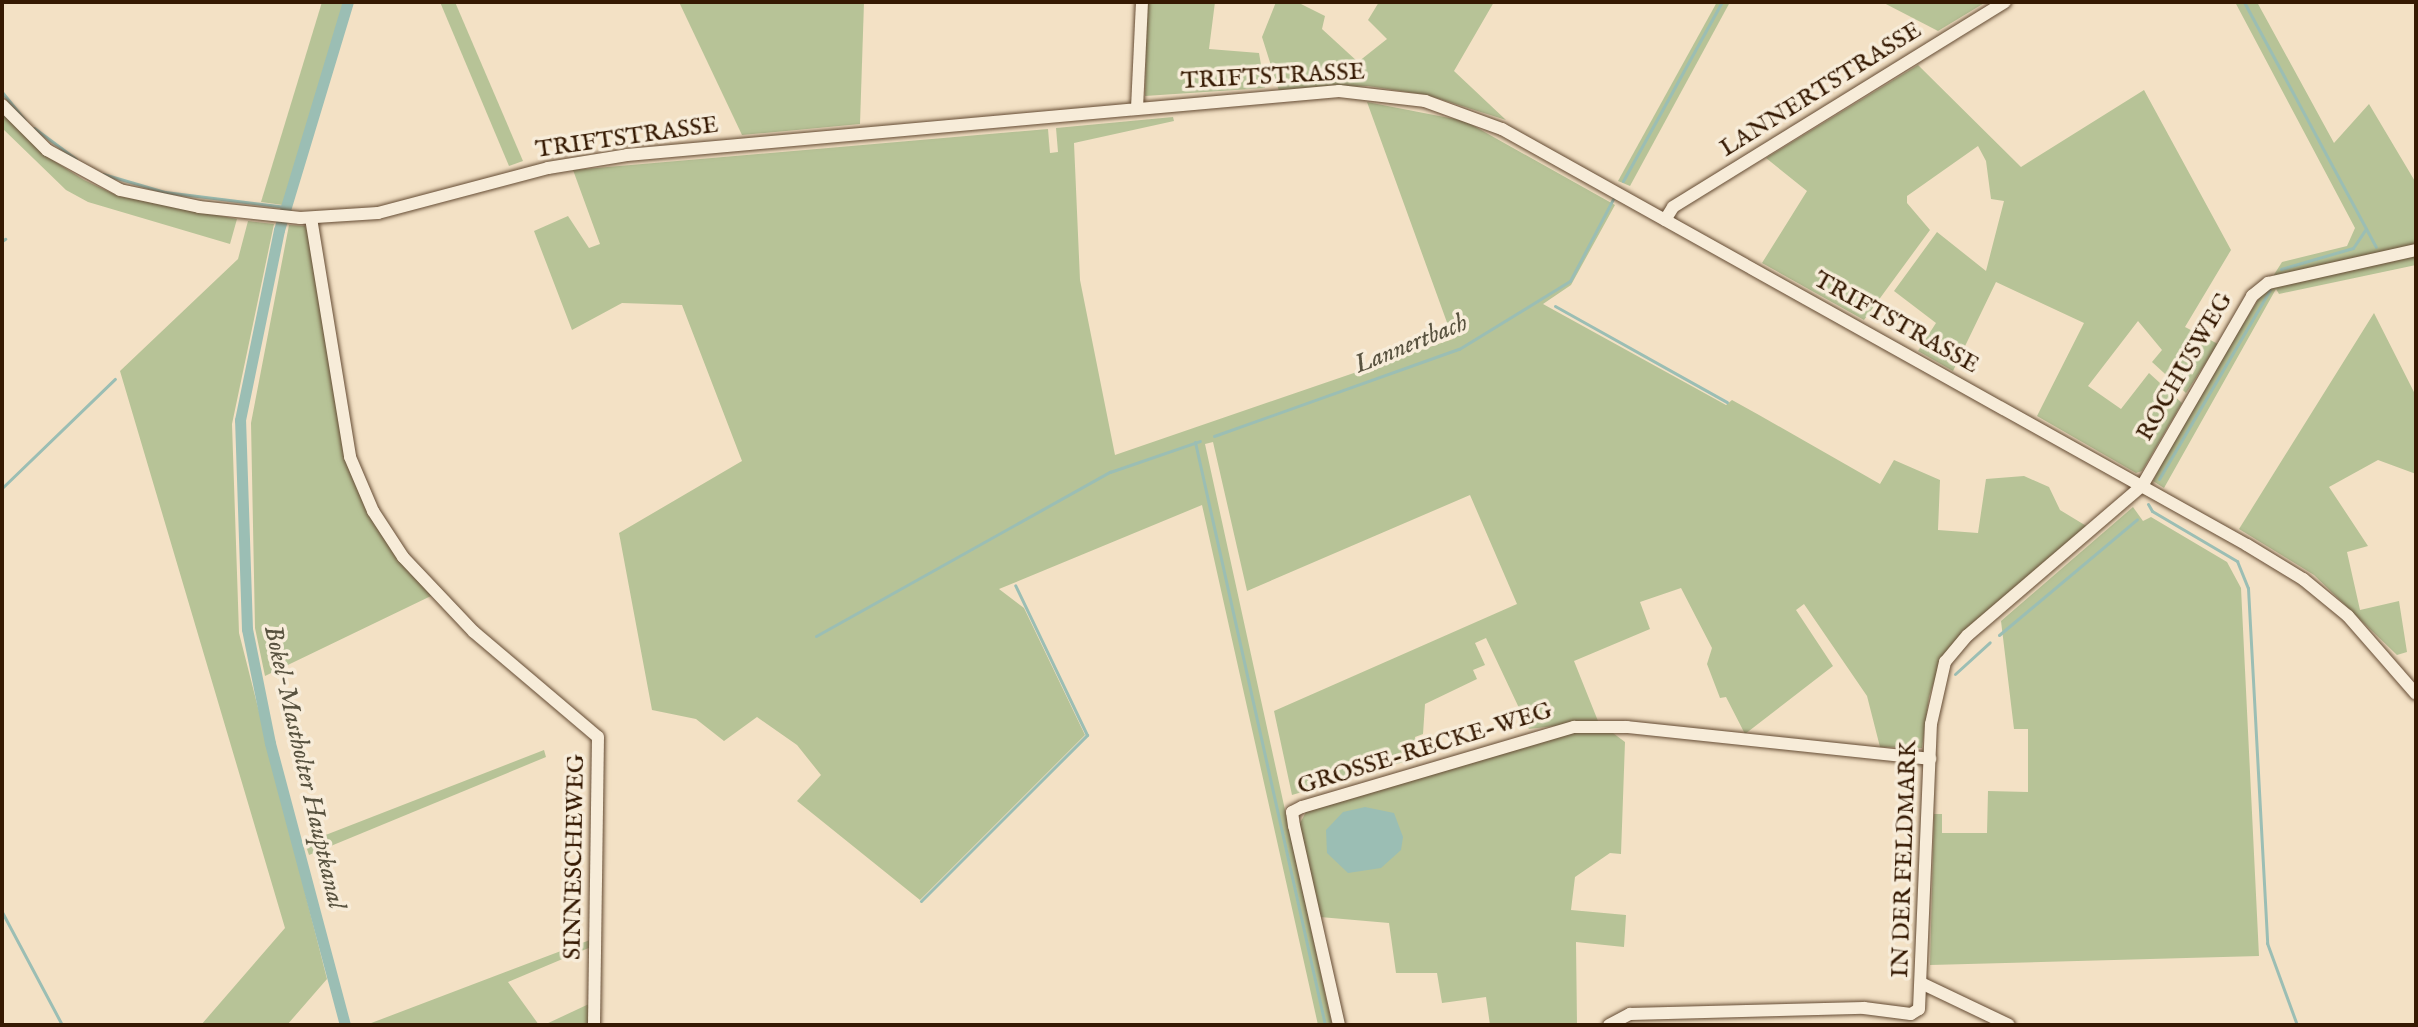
<!DOCTYPE html>
<html>
<head>
<meta charset="utf-8">
<style>
  body { margin:0 }
  #map { position:relative; width:2418px; height:1027px; overflow:hidden; background:#f3e1c5; font-family:"IM FELL English",serif }
  div>[style] { position:absolute }
  .green>* { inset:0; background:#b7c397 }
  .water>* { inset:0; background:#9bbeb4 }
  .stream>* { height:3px; margin:-1.5px; padding:0 1.5px; transform-origin:1.5px; border-radius:1.5px; background:#9bbeb4 }
  .canal>* { height:11px; margin:-5.5px; padding:0 5.5px; transform-origin:5.5px; border-radius:5.5px; background:#9bbeb4 }
  .roads { filter:drop-shadow(0 0 2px #644b33) drop-shadow(0 0 2px #644b33) }
  .minor>* { height:12px; margin:-6px; padding:0 6px; transform-origin:6px; border-radius:6px; background:#f7ecd9 }
  span { translate:-50% -50%; white-space:nowrap; text-align:center; line-height:1.15; -webkit-text-stroke:7px #f7ecd9; paint-order:stroke }
  .street-label { font-size:24px; color:#351902 }
  .water-label { font-size:26px; color:#595340; font-style:italic }
  .frame { position:absolute; inset:0; border:4px solid #351902; pointer-events:none }
</style>
</head>
<body>
<div id="map">
  <div class="green">
    <i style="clip-path:polygon(322px 2px,345px 2px,283px 205px,261px 202px)"></i>
    <i style="clip-path:polygon(440px 2px,455px 2px,523px 161px,509px 166px)"></i>
    <i style="clip-path:polygon(679px 2px,864px 2px,860px 124px,742px 135px)"></i>
    <i style="clip-path:polygon(1147px 2px,1215px 2px,1209px 49px,1259px 53px,1265px 88px,1145px 96px)"></i>
    <i style="clip-path:polygon(1276px 2px,1297px 2px,1325px 16px,1322px 29px,1358px 62px,1387px 39px,1368px 20px,1379px 2px,1494px 2px,1454px 71px,1506px 120px,1427px 95px,1368px 86px,1279px 91px,1262px 37px)"></i>
    <i style="clip-path:polygon(1717px 2px,1730px 2px,1630px 186px,1618px 181px)"></i>
    <i style="clip-path:polygon(1882px 2px,1986px 2px,1938px 31px)"></i>
    <i style="clip-path:polygon(2235px 2px,2257px 2px,2334px 143px,2369px 104px,2416px 183px,2416px 265px,2279px 294px,2276px 289px,2164px 488px,2153px 481px,2192px 405px,2282px 262px,2347px 246px,2355px 228px)"></i>
    <i style="clip-path:polygon(1918px 65px,2021px 167px,2144px 90px,2231px 250px,2185px 327px,2218px 344px,2186px 393px,2152px 362px,2162px 350px,2138px 321px,2088px 386px,2121px 409px,2149px 373px,2182px 403px,2142px 471px,2136px 473px,2037px 416px,2084px 323px,1996px 282px,1953px 371px,1918px 351px,1936px 323px,1894px 291px,1937px 232px,1986px 271px,2004px 201px,1991px 199px,1986px 161px,1978px 146px,1907px 196px,1907px 203px,1930px 230px,1864px 320px,1762px 263px,1807px 191px,1766px 158px)"></i>
    <i style="clip-path:polygon(1367px 102px,1465px 121px,1615px 205px,1571px 285px,1543px 304px,1726px 405px,1732px 400px,1759px 415px,1880px 484px,1894px 460px,1940px 480px,1938px 530px,1978px 533px,1986px 479px,2024px 476px,2049px 487px,2060px 510px,2088px 527px,1942px 657px,1929px 697px,1922px 748px,1880px 747px,1867px 696px,1804px 604px,1796px 610px,1833px 666px,1745px 734px,1726px 697px,1720px 698px,1707px 664px,1712px 648px,1681px 588px,1640px 602px,1650px 629px,1574px 661px,1598px 721px,1529px 729px,1486px 638px,1475px 643px,1485px 665px,1473px 670px,1477px 679px,1425px 704px,1423px 734px,1415px 737px,1420px 758px,1381px 768px,1380px 763px,1372px 765px,1373px 771px,1292px 795px,1274px 711px,1517px 604px,1470px 495px,1247px 591px,1213px 442px,1205px 444px,1332px 1025px,1318px 1025px,1202px 505px,999px 589px,1024px 608px,1085px 735px,920px 900px,797px 801px,821px 775px,797px 745px,757px 717px,724px 741px,696px 719px,652px 710px,619px 533px,742px 461px,682px 305px,622px 303px,572px 330px,534px 231px,568px 216px,589px 248px,600px 244px,573px 170px,1048px 129px,1050px 153px,1058px 152px,1056px 128px,1173px 117px,1174px 121px,1074px 143px,1080px 280px,1115px 455px,1453px 339px)"></i>
    <i style="clip-path:polygon(2px 113px,43px 154px,84px 180px,118px 196px,237px 219px,230px 244px,88px 202px,66px 190px,2px 128px)"></i>
    <i style="clip-path:polygon(248px 221px,274px 224px,232px 424px,239px 633px,327px 979px,287px 1025px,201px 1025px,285px 928px,120px 371px,238px 259px)"></i>
    <i style="clip-path:polygon(289px 225px,305px 226px,310px 236px,347px 459px,433px 595px,265px 676px,255px 628px,251px 423px)"></i>
    <i style="clip-path:polygon(2374px 313px,2416px 396px,2416px 474px,2378px 460px,2329px 487px,2368px 546px,2347px 552px,2360px 610px,2399px 601px,2407px 652px,2397px 655px,2314px 575px,2239px 529px)"></i>
    <i style="clip-path:polygon(2133px 507px,2143px 521px,2151px 517px,2227px 562px,2241px 588px,2259px 956px,1930px 965px,1934px 814px,1942px 814px,1942px 833px,1987px 833px,1988px 791px,2028px 792px,2028px 729px,2014px 729px,2001px 621px)"></i>
    <i style="clip-path:polygon(1574px 731px,1613px 733px,1625px 742px,1621px 854px,1610px 853px,1575px 877px,1571px 910px,1626px 915px,1624px 947px,1576px 942px,1577px 1025px,1490px 1025px,1486px 997px,1442px 1003px,1437px 973px,1396px 973px,1389px 923px,1320px 917px,1299px 825px,1308px 808px)"></i>
    <i style="clip-path:polygon(544px 750px,546px 757px,309px 855px,305px 843px)"></i>
    <i style="clip-path:polygon(590px 940px,591px 947px,508px 982px,539px 1025px,366px 1025px)"></i>
    <i style="clip-path:polygon(591px 1003px,591px 1025px,544px 1025px)"></i>
  </div>
  <div class="water">
    <i style="clip-path:polygon(1365px 807px,1394px 813px,1403px 837px,1401px 850px,1381px 868px,1348px 873px,1327px 853px,1326px 830px,1343px 812px)"></i>
  </div>
  <div class="stream">
    <i style="left:2244px;top:2px;width:278px;rotate:61.7deg"></i>
    <i style="left:2px;top:92px;width:36px;rotate:51deg"></i>
    <i style="left:34px;top:128px;width:52px;rotate:36.4deg"></i>
    <i style="left:103px;top:174px;width:65px;rotate:16.2deg"></i>
    <i style="left:165px;top:192px;width:122px;rotate:7.1deg"></i>
    <i style="left:1623px;top:181px;width:205px;rotate:-61.1deg"></i>
    <i style="left:2px;top:241px;width:4px;rotate:-34deg"></i>
    <i style="left:2281px;top:269px;width:75px;rotate:-16.3deg"></i>
    <i style="left:2353px;top:248px;width:23px;rotate:-56deg"></i>
    <i style="left:1555px;top:306px;width:197px;rotate:29.2deg"></i>
    <i style="left:1214px;top:436px;width:260px;rotate:-19.6deg"></i>
    <i style="left:1459px;top:349px;width:130px;rotate:-31.5deg"></i>
    <i style="left:1570px;top:281px;width:93px;rotate:-62.3deg"></i>
    <i style="left:1195px;top:442px;width:597px;rotate:77.43deg"></i>
    <i style="left:2159px;top:479px;width:219px;rotate:-59.6deg"></i>
    <i style="left:2px;top:488px;width:157px;rotate:-44deg"></i>
    <i style="left:2148px;top:504px;width:8px;rotate:60deg"></i>
    <i style="left:2152px;top:511px;width:99px;rotate:30.5deg"></i>
    <i style="left:2237px;top:561px;width:29px;rotate:68deg"></i>
    <i style="left:2248px;top:588px;width:356px;rotate:86.9deg"></i>
    <i style="left:2267px;top:943px;width:87px;rotate:69.9deg"></i>
    <i style="left:1999px;top:635px;width:180px;rotate:-40deg"></i>
    <i style="left:816px;top:636px;width:337px;rotate:-29.2deg"></i>
    <i style="left:1110px;top:472px;width:95px;rotate:-19deg"></i>
    <i style="left:1955px;top:674px;width:47px;rotate:-42.4deg"></i>
    <i style="left:921px;top:901px;width:235px;rotate:-45deg"></i>
    <i style="left:1087px;top:735px;width:166px;rotate:-115.6deg"></i>
    <i style="left:2px;top:912px;width:128px;rotate:62deg"></i>
  </div>
  <div class="canal">
    <i style="left:345px;top:1025px;width:292px;rotate:-104.9deg"></i>
    <i style="left:270px;top:743px;width:116px;rotate:-101.4deg"></i>
    <i style="left:247px;top:629px;width:209px;rotate:-91.9deg"></i>
    <i style="left:240px;top:420px;width:194px;rotate:-78.4deg"></i>
    <i style="left:279px;top:230px;width:238px;rotate:-73.2deg"></i>
  </div>
  <div class="roads">
    <div class="minor">
      <i style="left:2px;top:105px;width:64px;rotate:45deg"></i>
      <i style="left:47px;top:150px;width:83px;rotate:28.7deg"></i>
      <i style="left:120px;top:190px;width:81px;rotate:12.1deg"></i>
      <i style="left:199px;top:207px;width:102px;rotate:6.2deg"></i>
      <i style="left:300px;top:218px;width:78px;rotate:-3.7deg"></i>
      <i style="left:378px;top:213px;width:176px;rotate:-14.8deg"></i>
      <i style="left:548px;top:168px;width:80px;rotate:-9.3deg"></i>
      <i style="left:627px;top:155px;width:715px;rotate:-5.14deg"></i>
      <i style="left:1339px;top:91px;width:87px;rotate:6.6deg"></i>
      <i style="left:1425px;top:101px;width:82px;rotate:20deg"></i>
      <i style="left:1502px;top:129px;width:853px;rotate:29.18deg"></i>
      <i style="left:2247px;top:545px;width:66px;rotate:31.3deg"></i>
      <i style="left:2303px;top:579px;width:58px;rotate:39.4deg"></i>
      <i style="left:2348px;top:616px;width:103px;rotate:48.9deg"></i>
      <i style="left:1137px;top:108px;width:106px;rotate:-87.3deg"></i>
      <i style="left:311px;top:218px;width:242px;rotate:80.7deg"></i>
      <i style="left:350px;top:457px;width:59px;rotate:66.9deg"></i>
      <i style="left:373px;top:511px;width:55px;rotate:56.9deg"></i>
      <i style="left:403px;top:557px;width:103px;rotate:46.6deg"></i>
      <i style="left:474px;top:632px;width:162px;rotate:40.3deg"></i>
      <i style="left:598px;top:737px;width:288px;rotate:90.8deg"></i>
      <i style="left:1665px;top:220px;width:15px;rotate:-58deg"></i>
      <i style="left:1673px;top:207px;width:390px;rotate:-31.7deg"></i>
      <i style="left:1923px;top:984px;width:95px;rotate:25.5deg"></i>
      <i style="left:1339px;top:1025px;width:204px;rotate:-102.7deg"></i>
      <i style="left:1294px;top:826px;width:14px;rotate:-98deg"></i>
      <i style="left:1292px;top:812px;width:11px;rotate:-27deg"></i>
      <i style="left:1302px;top:807px;width:284px;rotate:-16.4deg"></i>
      <i style="left:1574px;top:727px;width:53px"></i>
      <i style="left:1627px;top:727px;width:305px;rotate:6deg"></i>
      <i style="left:1609px;top:1025px;width:24px;rotate:-28deg"></i>
      <i style="left:1630px;top:1014px;width:234px;rotate:-1.5deg"></i>
      <i style="left:1864px;top:1008px;width:47px;rotate:7.3deg"></i>
      <i style="left:1911px;top:1014px;width:9px;rotate:-32deg"></i>
      <i style="left:1919px;top:1009px;width:285px;rotate:-87.6deg"></i>
      <i style="left:1931px;top:724px;width:64px;rotate:-77.3deg"></i>
      <i style="left:1945px;top:662px;width:35px;rotate:-50deg"></i>
      <i style="left:1968px;top:635px;width:229px;rotate:-40.6deg"></i>
      <i style="left:2142px;top:486px;width:220px;rotate:-59.9deg"></i>
      <i style="left:2252px;top:296px;width:21px;rotate:-39deg"></i>
      <i style="left:2268px;top:283px;width:152px;rotate:-12.6deg"></i>
    </div>
  </div>
  <div class="street-label">
    <span style="left:1273px;top:77px;rotate:-3deg">TRIFTSTRASSE</span>
    <span style="left:1821px;top:90px;rotate:-32deg">LANNERTSTRASSE</span>
    <span style="left:627px;top:138px;rotate:-8deg">TRIFTSTRASSE</span>
    <span style="left:1896px;top:323px;rotate:29deg">TRIFTSTRASSE</span>
    <span style="left:2185px;top:367px;rotate:-60deg">ROCHUSWEG</span>
    <span style="left:1425px;top:749px;rotate:-17deg">GROSSE-RECKE-WEG</span>
    <span style="left:575px;top:857px;rotate:-89deg">SINNESCHEWEG</span>
    <span style="left:1905px;top:859px;rotate:-88deg">IN DER FELDMARK</span>
  </div>
  <div class="water-label">
    <span style="left:1411px;top:344px;rotate:-22deg">Lannertbach</span>
    <span style="left:304px;top:767px;rotate:77deg">Bokel-Mastholter Hauptkanal</span>
  </div>
  <div class="frame"></div>
</div>
</body>
</html>
